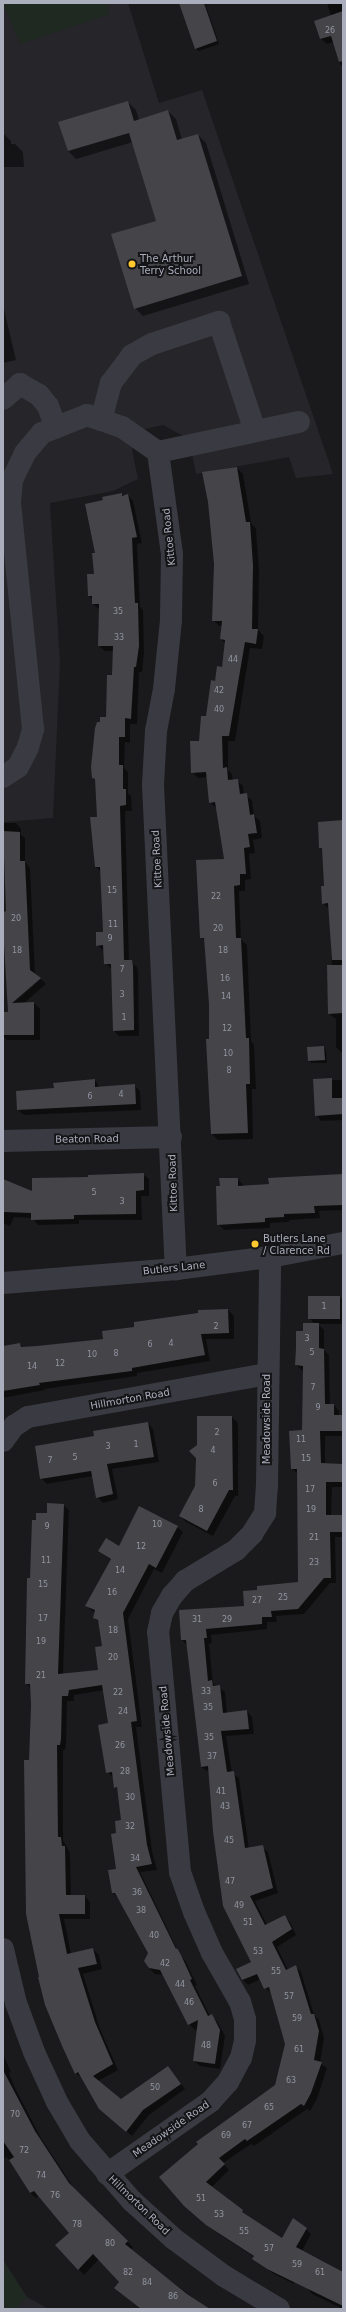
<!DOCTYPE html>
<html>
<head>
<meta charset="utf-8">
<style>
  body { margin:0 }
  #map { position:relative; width:346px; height:2312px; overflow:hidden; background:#1a191c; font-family:"DejaVu Sans",sans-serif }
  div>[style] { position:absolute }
  .built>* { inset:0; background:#262529 }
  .green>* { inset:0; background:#1f2821 }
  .shadow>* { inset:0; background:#0007 }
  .building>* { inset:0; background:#444449 }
  .minor>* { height:22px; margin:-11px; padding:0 11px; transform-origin:11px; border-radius:11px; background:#3a3b42 }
  .dots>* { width:11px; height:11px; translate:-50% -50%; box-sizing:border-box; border:2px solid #151417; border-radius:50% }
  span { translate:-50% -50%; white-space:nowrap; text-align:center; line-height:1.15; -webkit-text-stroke:4px #151417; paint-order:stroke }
  .number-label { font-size:8px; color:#9194a0 }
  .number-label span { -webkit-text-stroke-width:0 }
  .poi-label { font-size:10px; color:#abafbd }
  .left { translate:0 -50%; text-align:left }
  .street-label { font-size:10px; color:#abafbd }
  .frame { position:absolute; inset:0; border:4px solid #abafbd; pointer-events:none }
</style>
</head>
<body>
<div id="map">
  <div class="built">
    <i style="clip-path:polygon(3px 3px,128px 3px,159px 103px,202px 90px,333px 474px,296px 478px,289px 457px,196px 474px,189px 439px,163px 425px,145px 429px,136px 440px,132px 450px,138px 479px,113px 491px,50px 503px,60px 663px,53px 818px,3px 822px)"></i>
    <i style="clip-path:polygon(3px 2260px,27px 2297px,49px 2309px,3px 2309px)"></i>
  </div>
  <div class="green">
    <i style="clip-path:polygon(3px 3px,107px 3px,110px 14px,20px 44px)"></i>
    <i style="clip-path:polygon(3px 2260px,27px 2297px,15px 2309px,3px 2309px)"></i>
  </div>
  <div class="shadow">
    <i style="clip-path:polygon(180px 3px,205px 3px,219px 44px,199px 51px,196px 49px)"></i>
    <i style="clip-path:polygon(327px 3px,343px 3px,343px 67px,340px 64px,334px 42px,327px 44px,321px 39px,315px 21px,331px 16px)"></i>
    <i style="clip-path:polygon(128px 102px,136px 110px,139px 120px,168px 111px,176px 119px,182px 140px,198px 135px,206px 143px,249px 284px,143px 316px,135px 308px,157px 221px,133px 142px,76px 159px,68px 151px)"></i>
    <i style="clip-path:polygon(3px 133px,11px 141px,11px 144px,15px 144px,23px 152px,24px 167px,3px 167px)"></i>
    <i style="clip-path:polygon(3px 305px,16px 360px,3px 363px)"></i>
    <i style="clip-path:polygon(237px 468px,243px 474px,251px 523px,256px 529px,259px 571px,258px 630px,264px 636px,262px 649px,250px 648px,235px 741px,228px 741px,228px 770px,232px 774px,233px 781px,237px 780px,243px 786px,244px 795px,252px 800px,254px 816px,260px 821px,262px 838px,253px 840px,255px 853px,249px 854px,251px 879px,245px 880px,245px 891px,239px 891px,241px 939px,247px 945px,251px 1041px,254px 1045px,256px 1089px,252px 1089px,253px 1139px,218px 1140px,212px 1134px,210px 1004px,205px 941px,201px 937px,225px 860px,217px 809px,210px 802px,208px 777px,198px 778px,192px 772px,216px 682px,223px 668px,226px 644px,221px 639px,223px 626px,219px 626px,213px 620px)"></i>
    <i style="clip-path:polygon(121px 494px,124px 496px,128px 495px,133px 501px,142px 543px,137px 544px,140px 607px,143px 610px,144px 653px,142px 672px,139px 672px,137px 724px,130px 724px,130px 743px,125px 742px,124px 768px,128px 772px,128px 793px,131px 796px,132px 811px,125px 811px,129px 961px,137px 967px,138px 972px,139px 1036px,119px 1036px,114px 1031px,112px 969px,105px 963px,104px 951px,97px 945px,104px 933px,101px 872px,96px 867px,98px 818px,96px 781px,93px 778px,107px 718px,113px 676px,114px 651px,105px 651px,99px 646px,100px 610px,93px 604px,93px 599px,89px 596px,95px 575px,104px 501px)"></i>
    <i style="clip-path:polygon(343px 821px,343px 1053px,342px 1053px,336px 1047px,336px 1019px,329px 1014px,332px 966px,331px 938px,329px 909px,323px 903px,325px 887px,323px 850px,320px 847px)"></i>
    <i style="clip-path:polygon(3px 823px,16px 823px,21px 829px,21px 835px,25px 838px,25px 862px,30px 868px,35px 975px,13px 1001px,13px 1003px,41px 979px,46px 984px,23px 1004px,34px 1003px,40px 1009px,40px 1040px,7px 1040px,3px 1036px,3px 1013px,10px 1013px)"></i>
    <i style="clip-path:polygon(324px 1047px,326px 1050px,327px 1063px,312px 1063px,309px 1061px)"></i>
    <i style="clip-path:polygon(95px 1080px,100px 1088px,134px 1085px,140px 1091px,141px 1110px,24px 1115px,18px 1110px,55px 1089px)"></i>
    <i style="clip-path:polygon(314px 1080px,343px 1080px,343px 1120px,321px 1121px,316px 1115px)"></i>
    <i style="clip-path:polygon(143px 1174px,149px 1179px,149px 1196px,141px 1196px,142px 1220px,79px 1220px,79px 1224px,38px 1225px,32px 1218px,14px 1217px,10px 1226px,3px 1223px,3px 1181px,33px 1193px,89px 1178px)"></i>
    <i style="clip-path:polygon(343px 1176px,343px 1210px,319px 1211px,320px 1218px,289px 1220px,289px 1222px,270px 1223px,270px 1228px,224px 1230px,218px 1224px,238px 1179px,244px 1186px,270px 1185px)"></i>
    <i style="clip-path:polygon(340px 1297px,343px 1300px,343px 1324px,318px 1324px,324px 1330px,324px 1350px,329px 1355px,330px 1405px,334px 1405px,339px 1411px,339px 1416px,343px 1416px,343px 1436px,325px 1436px,325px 1464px,343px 1465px,343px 1487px,332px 1487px,331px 1516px,343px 1516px,343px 1537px,335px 1537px,336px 1583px,330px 1583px,304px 1614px,276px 1616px,277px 1622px,267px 1622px,267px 1629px,211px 1635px,212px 1643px,209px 1644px,213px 1683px,225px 1692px,227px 1713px,247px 1711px,252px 1717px,254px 1734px,226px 1736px,232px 1773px,239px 1778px,249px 1849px,262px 1847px,268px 1852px,278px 1893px,255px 1901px,267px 1925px,285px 1917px,290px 1922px,296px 1935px,277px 1947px,288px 1970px,295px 1966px,301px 1972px,314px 2015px,319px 2020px,324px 2038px,320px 2063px,327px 2068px,317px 2099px,310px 2111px,307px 2109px,254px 2146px,251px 2144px,223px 2163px,229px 2170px,212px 2187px,248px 2217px,282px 2239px,306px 2229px,311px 2234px,302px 2251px,327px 2263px,332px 2269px,299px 2265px,294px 2284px,274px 2274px,259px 2264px,254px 2257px,213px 2230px,191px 2212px,160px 2177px,276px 2086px,286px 2044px,272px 1993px,265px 1988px,261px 1979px,248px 1985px,242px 1979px,252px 1962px,209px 1772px,201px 1767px,187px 1645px,182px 1640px,245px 1607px,258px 1591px,299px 1583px,298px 1474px,292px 1469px,303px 1431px,303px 1371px,296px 1365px,304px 1332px,315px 1324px,309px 1318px)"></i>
    <i style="clip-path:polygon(228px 1310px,234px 1316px,234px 1339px,206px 1339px,210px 1361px,137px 1373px,137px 1376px,44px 1389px,45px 1390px,3px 1398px,3px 1351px,20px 1344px,24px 1348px,104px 1339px,135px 1327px)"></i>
    <i style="clip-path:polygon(198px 1417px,232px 1417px,238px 1423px,238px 1496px,235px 1496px,213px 1536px,186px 1522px,180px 1516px,196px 1487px)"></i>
    <i style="clip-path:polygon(148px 1423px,153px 1429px,159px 1462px,112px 1469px,118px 1499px,103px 1503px,97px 1497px,93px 1476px,47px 1484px,41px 1478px,95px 1437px)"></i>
    <i style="clip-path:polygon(63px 1505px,69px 1510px,63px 1675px,99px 1671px,103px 1647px,100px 1623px,94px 1618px,95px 1613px,86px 1606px,111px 1560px,99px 1551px,119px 1547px,177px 1527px,183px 1532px,162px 1573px,154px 1569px,128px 1619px,142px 1727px,136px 1727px,152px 1851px,157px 1870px,140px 1872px,178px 1951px,186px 1962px,197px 1985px,195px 1986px,210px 2016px,217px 2021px,225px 2036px,220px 2069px,200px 2066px,194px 2061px,198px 2028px,195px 2030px,189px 2024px,163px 1975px,155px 1974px,149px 1968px,149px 1953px,118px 1898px,113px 1893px,117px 1870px,118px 1834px,122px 1821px,118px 1790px,115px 1787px,113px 1777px,107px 1772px,109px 1724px,104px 1690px,74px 1695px,74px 1701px,67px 1701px,66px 1745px,65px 1750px,63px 1750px,63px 1840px,70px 1853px,71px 1896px,85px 1896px,90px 1902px,90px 1919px,64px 1919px,71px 1954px,93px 1949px,99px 1955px,102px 1969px,83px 1974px,100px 2029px,118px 2070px,98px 2081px,121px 2101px,168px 2067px,185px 2089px,149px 2115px,132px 2136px,99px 2109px,83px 2078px,75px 2073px,30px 1761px,31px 1689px,26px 1683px,30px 1579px,37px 1521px)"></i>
    <i style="clip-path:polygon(3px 2054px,11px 2072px,9px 2073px,15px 2088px,41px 2138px,75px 2190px,133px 2247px,130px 2250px,208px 2309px,138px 2309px,139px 2308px,115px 2288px,120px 2283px,113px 2276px,115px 2274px,99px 2259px,84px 2275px,57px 2245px,70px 2233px,39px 2196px,36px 2198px,30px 2193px,7px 2157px,3px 2159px)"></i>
    <i style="clip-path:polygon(307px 2288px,343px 2289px,343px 2309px,312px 2294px)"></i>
  </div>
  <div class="building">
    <i style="clip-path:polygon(179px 3px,204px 3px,217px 41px,195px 49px)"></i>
    <i style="clip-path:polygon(343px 11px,343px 61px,339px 62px,331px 36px,320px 39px,314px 21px)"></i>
    <i style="clip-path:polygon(128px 101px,134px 121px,168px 110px,177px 140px,198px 134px,242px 276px,134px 309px,111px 234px,156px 221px,129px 133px,68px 151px,58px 122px)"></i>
    <i style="clip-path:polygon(237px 467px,246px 522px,250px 522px,253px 565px,252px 629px,258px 629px,256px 644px,245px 642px,229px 736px,222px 736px,223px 768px,227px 767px,228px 780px,238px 779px,240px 794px,247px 793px,250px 815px,254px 814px,257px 833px,248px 834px,250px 847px,244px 848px,246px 874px,240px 874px,240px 885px,234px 886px,236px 938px,241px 938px,246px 1038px,249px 1038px,250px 1084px,246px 1084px,248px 1133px,211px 1134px,206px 1039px,209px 1039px,209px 1004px,204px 938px,200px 938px,196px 860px,224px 859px,215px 802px,209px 803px,206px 772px,191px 773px,190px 741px,199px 741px,201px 716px,206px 716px,211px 680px,215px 681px,217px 666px,222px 667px,225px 640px,220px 639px,222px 621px,212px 621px,214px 564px,208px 502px,202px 472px)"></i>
    <i style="clip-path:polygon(122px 493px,122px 496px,128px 494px,137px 537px,132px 538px,135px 603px,138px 603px,139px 646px,136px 667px,134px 667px,131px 719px,125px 718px,125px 737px,119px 737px,119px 765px,123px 765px,123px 789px,126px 789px,126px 805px,120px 806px,124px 960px,132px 960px,133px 966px,134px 1022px,134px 1030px,113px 1031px,111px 964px,104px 964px,103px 945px,96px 946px,96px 932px,103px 932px,100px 867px,95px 867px,90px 817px,97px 817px,95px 779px,92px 778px,91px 767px,95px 728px,97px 722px,100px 722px,100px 717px,106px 717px,107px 675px,112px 675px,113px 646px,98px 646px,99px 604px,92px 604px,92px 596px,88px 596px,87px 574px,94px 574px,92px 553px,95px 553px,85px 504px,103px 500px,102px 497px)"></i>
    <i style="clip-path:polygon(343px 820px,343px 960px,332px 960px,328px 903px,322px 904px,321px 886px,324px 886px,322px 848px,319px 848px,318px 822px)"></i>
    <i style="clip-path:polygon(3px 831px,20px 832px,20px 861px,25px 861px,30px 970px,41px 978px,12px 1003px,34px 1002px,34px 1035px,3px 1035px,3px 1012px,8px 1012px,4px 944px,4px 912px,6px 911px)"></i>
    <i style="clip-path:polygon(327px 965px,343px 965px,343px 1013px,328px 1014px)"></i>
    <i style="clip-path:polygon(324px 1046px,325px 1060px,308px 1061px,307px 1047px)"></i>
    <i style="clip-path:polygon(332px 1078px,332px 1098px,343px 1098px,343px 1114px,315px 1116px,313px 1079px)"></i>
    <i style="clip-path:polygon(95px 1079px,95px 1087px,135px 1084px,136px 1104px,17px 1110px,16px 1091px,54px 1088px,53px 1083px)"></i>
    <i style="clip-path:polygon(144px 1173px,144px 1190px,136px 1191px,136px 1214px,74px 1215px,74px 1219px,31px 1220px,31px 1213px,3px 1212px,3px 1179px,32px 1191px,32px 1178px,88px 1177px,88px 1175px)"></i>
    <i style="clip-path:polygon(343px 1174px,343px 1205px,314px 1206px,315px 1213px,284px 1214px,284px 1217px,265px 1218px,265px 1222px,217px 1225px,216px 1186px,220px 1186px,219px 1178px,238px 1178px,238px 1186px,269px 1184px,268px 1178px)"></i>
    <i style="clip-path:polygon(308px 1296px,340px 1296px,340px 1319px,308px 1319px)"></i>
    <i style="clip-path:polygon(228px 1309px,229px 1333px,201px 1334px,205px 1355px,132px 1368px,132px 1371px,39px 1383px,40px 1385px,3px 1391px,3px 1346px,20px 1343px,21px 1347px,37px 1346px,103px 1339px,102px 1331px,134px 1327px,134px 1322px,198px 1313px,198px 1310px)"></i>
    <i style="clip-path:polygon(303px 1323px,319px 1323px,319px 1348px,324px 1349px,325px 1404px,334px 1404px,334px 1415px,343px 1415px,343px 1431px,320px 1431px,321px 1463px,343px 1464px,343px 1482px,326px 1482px,326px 1515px,343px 1515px,343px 1532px,330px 1532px,331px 1578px,324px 1578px,298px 1609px,271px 1611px,272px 1617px,262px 1617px,262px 1624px,206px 1629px,207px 1638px,204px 1638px,208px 1681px,212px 1680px,213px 1686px,220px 1685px,223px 1713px,247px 1710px,249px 1729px,221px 1731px,227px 1772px,234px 1771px,245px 1848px,263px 1845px,273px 1888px,250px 1896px,265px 1925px,285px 1915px,292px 1929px,272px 1942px,286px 1970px,296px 1965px,311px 2014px,314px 2014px,319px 2031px,314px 2060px,322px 2062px,311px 2093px,304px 2106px,301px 2104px,247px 2141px,245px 2139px,219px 2158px,225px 2164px,206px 2182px,243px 2210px,242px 2212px,282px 2238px,293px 2218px,307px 2228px,296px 2247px,343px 2272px,343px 2306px,267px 2269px,252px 2259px,254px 2256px,206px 2225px,184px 2206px,159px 2177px,198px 2144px,196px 2142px,275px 2085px,285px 2044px,269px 1987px,264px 1989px,257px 1974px,242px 1980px,236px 1969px,251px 1962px,223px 1906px,213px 1832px,208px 1766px,201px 1767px,186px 1640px,181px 1640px,179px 1610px,244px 1606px,243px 1591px,257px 1590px,257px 1586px,298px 1582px,297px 1469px,291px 1469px,289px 1431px,302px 1430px,303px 1366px,295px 1365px,296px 1348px,296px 1331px,303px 1331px)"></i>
    <i style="clip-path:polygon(197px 1416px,232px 1416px,233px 1490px,229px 1490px,207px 1531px,179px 1516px,195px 1486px,196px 1458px,189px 1451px,197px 1445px)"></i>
    <i style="clip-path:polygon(148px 1422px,154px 1457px,107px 1464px,113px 1494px,96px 1498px,91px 1471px,40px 1479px,35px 1446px,94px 1436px,93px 1431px)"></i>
    <i style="clip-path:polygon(47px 1503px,64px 1504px,58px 1674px,98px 1670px,95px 1647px,102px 1646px,98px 1620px,93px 1618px,95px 1610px,85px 1606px,111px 1559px,98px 1551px,106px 1538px,119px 1546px,139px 1506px,178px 1526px,156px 1568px,149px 1564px,123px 1613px,137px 1721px,131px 1722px,147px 1845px,152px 1864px,136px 1867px,176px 1949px,177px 1948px,181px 1955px,192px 1979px,190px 1980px,208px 2016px,212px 2014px,220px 2030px,215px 2064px,193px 2061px,198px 2020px,188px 2025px,160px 1970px,149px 1968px,144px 1961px,148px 1953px,115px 1893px,112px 1893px,108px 1870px,116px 1869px,111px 1834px,116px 1833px,115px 1821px,121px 1820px,117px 1787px,114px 1788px,112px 1772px,106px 1773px,98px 1725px,108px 1723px,102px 1685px,69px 1690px,68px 1696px,62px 1696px,61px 1739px,60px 1745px,57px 1745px,58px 1837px,61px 1837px,62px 1846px,65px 1846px,66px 1895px,85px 1895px,85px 1914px,59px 1914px,67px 1954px,93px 1948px,97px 1964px,78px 1968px,95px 2022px,113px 2064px,93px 2076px,121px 2099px,168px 2066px,181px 2084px,143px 2110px,126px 2132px,99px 2109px,78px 2072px,75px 2074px,63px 2048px,45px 2005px,38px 1977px,39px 1977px,26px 1914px,24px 1760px,29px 1760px,31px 1705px,30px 1684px,25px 1684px,27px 1578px,30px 1578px,32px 1520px,36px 1520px,36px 1513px,47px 1513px)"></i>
    <i style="clip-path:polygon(3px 2070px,35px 2131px,69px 2183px,128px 2241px,125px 2244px,187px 2294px,210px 2309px,141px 2309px,114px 2288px,119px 2282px,93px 2254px,78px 2270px,55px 2245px,69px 2233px,34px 2191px,30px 2193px,9px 2160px,14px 2157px,3px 2141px)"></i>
  </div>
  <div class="minor">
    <i style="left:3px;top:399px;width:23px;rotate:-41deg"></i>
    <i style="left:20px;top:384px;width:22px;rotate:30deg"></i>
    <i style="left:39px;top:395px;width:14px;rotate:51deg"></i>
    <i style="left:48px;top:406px;width:23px;rotate:70deg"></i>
    <i style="left:101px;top:420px;width:38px;rotate:-75deg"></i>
    <i style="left:111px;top:383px;width:35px;rotate:-53deg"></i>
    <i style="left:132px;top:355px;width:23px;rotate:-29deg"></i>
    <i style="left:152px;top:344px;width:71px;rotate:-18.2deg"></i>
    <i style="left:219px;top:322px;width:115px;rotate:71.7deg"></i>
    <i style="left:158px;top:452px;width:103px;rotate:82.2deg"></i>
    <i style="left:172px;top:554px;width:66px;rotate:90.9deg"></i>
    <i style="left:171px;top:620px;width:69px;rotate:95.8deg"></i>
    <i style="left:164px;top:689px;width:43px;rotate:100.8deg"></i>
    <i style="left:156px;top:731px;width:54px;rotate:93.2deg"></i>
    <i style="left:153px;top:785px;width:485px;rotate:87.3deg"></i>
    <i style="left:3px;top:777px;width:18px;rotate:-34deg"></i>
    <i style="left:18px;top:767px;width:22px;rotate:-63deg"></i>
    <i style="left:28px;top:747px;width:19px;rotate:-74deg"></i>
    <i style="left:33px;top:729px;width:228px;rotate:-95.8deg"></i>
    <i style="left:10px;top:502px;width:22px;rotate:-85deg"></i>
    <i style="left:12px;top:480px;width:30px;rotate:-64deg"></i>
    <i style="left:25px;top:453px;width:26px;rotate:-50deg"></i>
    <i style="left:42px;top:433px;width:48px;rotate:-21.8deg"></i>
    <i style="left:87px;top:415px;width:37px;rotate:19deg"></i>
    <i style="left:122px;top:427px;width:44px;rotate:34.8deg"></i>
    <i style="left:158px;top:452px;width:144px;rotate:-12deg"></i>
    <i style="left:3px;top:1141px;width:168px;rotate:-1.4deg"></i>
    <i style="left:3px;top:1283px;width:174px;rotate:-4.6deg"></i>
    <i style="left:176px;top:1269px;width:95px;rotate:-7.3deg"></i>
    <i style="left:270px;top:1257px;width:74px;rotate:-10.9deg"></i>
    <i style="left:3px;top:1441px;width:19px;rotate:-54deg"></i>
    <i style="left:14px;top:1426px;width:17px;rotate:-33deg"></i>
    <i style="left:28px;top:1417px;width:243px;rotate:-10.2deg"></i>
    <i style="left:3px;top:1949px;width:56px;rotate:76.5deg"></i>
    <i style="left:16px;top:2003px;width:52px;rotate:69.8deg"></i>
    <i style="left:34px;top:2052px;width:55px;rotate:65.3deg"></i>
    <i style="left:57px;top:2102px;width:45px;rotate:59.5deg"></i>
    <i style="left:80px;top:2141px;width:79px;rotate:49.1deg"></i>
    <i style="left:132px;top:2201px;width:57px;rotate:42.1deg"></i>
    <i style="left:174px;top:2239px;width:62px;rotate:36.5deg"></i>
    <i style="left:224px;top:2276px;width:64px;rotate:31deg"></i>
    <i style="left:107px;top:2174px;width:126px;rotate:-35deg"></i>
    <i style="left:210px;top:2102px;width:27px;rotate:-48deg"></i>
    <i style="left:228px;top:2082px;width:27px;rotate:-62deg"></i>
    <i style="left:241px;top:2058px;width:18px;rotate:-77deg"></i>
    <i style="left:245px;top:2040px;width:21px;rotate:-90deg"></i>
    <i style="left:245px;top:2019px;width:18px;rotate:-106deg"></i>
    <i style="left:240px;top:2002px;width:56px;rotate:-119.7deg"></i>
    <i style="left:212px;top:1953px;width:45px;rotate:-113.7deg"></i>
    <i style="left:194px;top:1912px;width:42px;rotate:-109.3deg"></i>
    <i style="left:180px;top:1872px;width:241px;rotate:-95.2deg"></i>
    <i style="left:158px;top:1632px;width:19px;rotate:-78deg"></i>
    <i style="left:162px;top:1613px;width:20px;rotate:-60deg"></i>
    <i style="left:172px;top:1596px;width:20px;rotate:-49deg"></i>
    <i style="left:185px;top:1581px;width:60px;rotate:-31.3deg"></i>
    <i style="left:236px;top:1550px;width:23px;rotate:-45deg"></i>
    <i style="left:252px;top:1534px;width:25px;rotate:-58deg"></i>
    <i style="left:265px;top:1513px;width:27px;rotate:-86deg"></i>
    <i style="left:267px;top:1486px;width:229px;rotate:-89.2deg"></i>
  </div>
  <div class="dots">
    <i style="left:132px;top:264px;background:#ffc82f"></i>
    <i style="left:255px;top:1244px;background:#ffc82f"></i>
  </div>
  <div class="number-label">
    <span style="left:330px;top:31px">26</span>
    <span style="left:118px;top:612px">35</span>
    <span style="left:119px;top:638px">33</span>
    <span style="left:233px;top:660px">44</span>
    <span style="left:219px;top:691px">42</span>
    <span style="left:219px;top:710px">40</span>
    <span style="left:112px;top:891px">15</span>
    <span style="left:216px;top:897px">22</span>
    <span style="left:16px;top:919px">20</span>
    <span style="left:113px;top:925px">11</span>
    <span style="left:218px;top:929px">20</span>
    <span style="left:110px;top:939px">9</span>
    <span style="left:17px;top:951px">18</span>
    <span style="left:223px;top:951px">18</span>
    <span style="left:122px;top:970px">7</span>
    <span style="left:225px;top:979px">16</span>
    <span style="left:122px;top:995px">3</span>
    <span style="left:226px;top:997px">14</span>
    <span style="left:124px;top:1018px">1</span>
    <span style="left:227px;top:1029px">12</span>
    <span style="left:228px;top:1054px">10</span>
    <span style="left:229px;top:1071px">8</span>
    <span style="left:121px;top:1095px">4</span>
    <span style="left:90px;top:1097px">6</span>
    <span style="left:94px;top:1193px">5</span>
    <span style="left:122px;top:1202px">3</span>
    <span style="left:324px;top:1307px">1</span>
    <span style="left:216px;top:1327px">2</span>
    <span style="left:307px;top:1339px">3</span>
    <span style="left:171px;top:1344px">4</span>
    <span style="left:150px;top:1345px">6</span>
    <span style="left:312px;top:1353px">5</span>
    <span style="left:116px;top:1354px">8</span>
    <span style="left:92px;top:1355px">10</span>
    <span style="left:60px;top:1364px">12</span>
    <span style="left:32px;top:1367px">14</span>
    <span style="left:313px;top:1388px">7</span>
    <span style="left:318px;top:1408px">9</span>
    <span style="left:217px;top:1433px">2</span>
    <span style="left:301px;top:1440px">11</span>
    <span style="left:136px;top:1445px">1</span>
    <span style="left:108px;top:1447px">3</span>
    <span style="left:213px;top:1451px">4</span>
    <span style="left:75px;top:1458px">5</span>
    <span style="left:306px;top:1459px">15</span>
    <span style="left:50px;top:1461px">7</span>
    <span style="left:215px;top:1484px">6</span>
    <span style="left:310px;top:1490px">17</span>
    <span style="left:201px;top:1510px">8</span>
    <span style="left:311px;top:1510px">19</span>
    <span style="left:157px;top:1525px">10</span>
    <span style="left:47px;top:1527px">9</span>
    <span style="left:314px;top:1538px">21</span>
    <span style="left:141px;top:1547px">12</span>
    <span style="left:46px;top:1561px">11</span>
    <span style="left:314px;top:1563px">23</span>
    <span style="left:120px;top:1571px">14</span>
    <span style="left:43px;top:1585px">15</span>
    <span style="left:112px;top:1593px">16</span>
    <span style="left:283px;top:1598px">25</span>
    <span style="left:257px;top:1601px">27</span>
    <span style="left:43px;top:1619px">17</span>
    <span style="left:197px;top:1620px">31</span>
    <span style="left:227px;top:1620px">29</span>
    <span style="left:113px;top:1631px">18</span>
    <span style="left:41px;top:1642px">19</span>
    <span style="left:113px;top:1658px">20</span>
    <span style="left:41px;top:1676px">21</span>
    <span style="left:206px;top:1692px">33</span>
    <span style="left:118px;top:1693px">22</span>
    <span style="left:208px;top:1708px">35</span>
    <span style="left:123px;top:1712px">24</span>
    <span style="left:209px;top:1738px">35</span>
    <span style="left:120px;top:1746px">26</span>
    <span style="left:212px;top:1757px">37</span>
    <span style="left:125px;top:1772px">28</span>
    <span style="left:221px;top:1792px">41</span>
    <span style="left:130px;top:1798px">30</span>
    <span style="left:225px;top:1807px">43</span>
    <span style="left:130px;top:1827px">32</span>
    <span style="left:229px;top:1841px">45</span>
    <span style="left:135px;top:1859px">34</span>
    <span style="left:230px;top:1882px">47</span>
    <span style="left:137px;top:1893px">36</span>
    <span style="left:239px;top:1906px">49</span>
    <span style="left:141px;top:1911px">38</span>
    <span style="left:248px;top:1923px">51</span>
    <span style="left:154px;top:1936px">40</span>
    <span style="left:258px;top:1952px">53</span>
    <span style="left:165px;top:1964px">42</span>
    <span style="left:276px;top:1972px">55</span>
    <span style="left:180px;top:1985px">44</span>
    <span style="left:289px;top:1997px">57</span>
    <span style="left:189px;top:2003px">46</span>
    <span style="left:297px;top:2019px">59</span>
    <span style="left:206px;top:2046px">48</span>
    <span style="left:299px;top:2050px">61</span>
    <span style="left:291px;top:2081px">63</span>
    <span style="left:155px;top:2088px">50</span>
    <span style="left:269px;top:2108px">65</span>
    <span style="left:15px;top:2115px">70</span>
    <span style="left:247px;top:2126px">67</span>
    <span style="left:226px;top:2136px">69</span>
    <span style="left:24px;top:2151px">72</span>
    <span style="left:41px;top:2176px">74</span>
    <span style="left:55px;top:2196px">76</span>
    <span style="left:201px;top:2199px">51</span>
    <span style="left:219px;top:2215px">53</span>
    <span style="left:77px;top:2225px">78</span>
    <span style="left:244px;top:2232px">55</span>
    <span style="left:110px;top:2244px">80</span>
    <span style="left:269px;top:2249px">57</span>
    <span style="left:297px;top:2265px">59</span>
    <span style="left:128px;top:2273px">82</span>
    <span style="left:320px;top:2273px">61</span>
    <span style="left:147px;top:2283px">84</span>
    <span style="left:173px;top:2297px">86</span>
  </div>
  <div class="poi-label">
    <span class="left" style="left:140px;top:264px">The Arthur<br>Terry School</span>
    <span class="left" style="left:263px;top:1244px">Butlers Lane<br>/ Clarence Rd</span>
  </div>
  <div class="street-label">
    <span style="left:169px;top:537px;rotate:-96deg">Kittoe Road</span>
    <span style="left:157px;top:859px;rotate:-93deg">Kittoe Road</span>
    <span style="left:87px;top:1139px;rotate:-1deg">Beaton Road</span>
    <span style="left:173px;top:1183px;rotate:-92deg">Kittoe Road</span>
    <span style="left:174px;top:1268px;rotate:-6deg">Butlers Lane</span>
    <span style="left:130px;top:1399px;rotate:-10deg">Hillmorton Road</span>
    <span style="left:267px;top:1419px;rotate:-90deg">Meadowside Road</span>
    <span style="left:167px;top:1731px;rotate:-95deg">Meadowside Road</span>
    <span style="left:171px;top:2129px;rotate:-35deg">Meadowside Road</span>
    <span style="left:139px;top:2205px;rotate:44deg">Hillmorton Road</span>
  </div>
  <div class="frame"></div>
</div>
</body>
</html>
